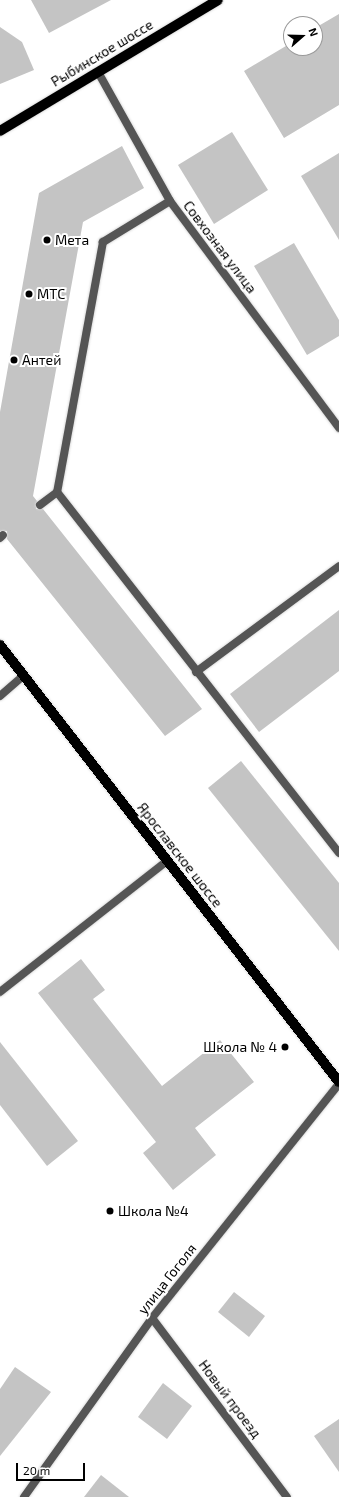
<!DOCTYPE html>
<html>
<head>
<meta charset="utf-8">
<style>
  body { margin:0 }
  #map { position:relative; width:339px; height:1497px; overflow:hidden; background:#fff; font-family:"Exo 2",sans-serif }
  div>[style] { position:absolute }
  .building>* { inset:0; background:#c4c4c4 }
  .roads { filter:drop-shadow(0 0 1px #dbdbdb) drop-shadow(0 0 1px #dbdbdb) }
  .lane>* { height:8px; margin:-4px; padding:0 4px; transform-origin:4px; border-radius:4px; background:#555 }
  .street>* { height:8px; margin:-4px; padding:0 4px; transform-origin:4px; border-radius:4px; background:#555 }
  .primary>* { height:10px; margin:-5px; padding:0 5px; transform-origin:5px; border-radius:5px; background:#000 }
  .dots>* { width:11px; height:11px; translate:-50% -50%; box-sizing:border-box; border:2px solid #fff; border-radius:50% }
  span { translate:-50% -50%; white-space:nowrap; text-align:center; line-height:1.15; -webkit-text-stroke:4px #fff; paint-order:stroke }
  .street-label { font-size:14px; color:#000 }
  .poi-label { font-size:14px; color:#000 }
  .left { translate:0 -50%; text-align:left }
  .right { translate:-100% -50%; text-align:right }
  .north { position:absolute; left:283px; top:16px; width:40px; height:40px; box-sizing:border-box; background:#fff; border:1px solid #999; border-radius:50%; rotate:70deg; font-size:11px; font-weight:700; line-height:16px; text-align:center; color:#000 }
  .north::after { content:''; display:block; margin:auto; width:14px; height:18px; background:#000; clip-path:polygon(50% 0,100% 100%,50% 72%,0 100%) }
  .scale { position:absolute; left:16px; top:1463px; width:69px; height:18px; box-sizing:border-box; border:2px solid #000; border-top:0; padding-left:5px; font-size:12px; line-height:14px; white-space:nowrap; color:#000; -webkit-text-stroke:3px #fff; paint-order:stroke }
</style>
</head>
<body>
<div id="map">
  <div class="building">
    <i style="clip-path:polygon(31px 0,111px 0,49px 33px)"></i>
    <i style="clip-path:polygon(339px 14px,339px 105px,284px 138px,244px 71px,291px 43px,291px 48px,315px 48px,315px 28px)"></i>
    <i style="clip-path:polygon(0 27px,22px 42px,34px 70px,0 84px)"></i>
    <i style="clip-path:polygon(232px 132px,268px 190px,214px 224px,178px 165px)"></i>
    <i style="clip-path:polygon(122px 146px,144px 188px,83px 222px,33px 496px,37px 501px,36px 509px,43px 509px,202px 709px,165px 736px,7px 539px,7px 531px,0 531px,0 412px,39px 193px)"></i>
    <i style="clip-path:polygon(339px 153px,339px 240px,301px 176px)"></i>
    <i style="clip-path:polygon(294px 243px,339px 320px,339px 336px,307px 355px,254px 266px)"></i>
    <i style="clip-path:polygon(339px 610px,339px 671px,259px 732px,230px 694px)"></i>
    <i style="clip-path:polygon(241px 761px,339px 883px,339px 951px,208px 788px)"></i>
    <i style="clip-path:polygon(81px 959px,105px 990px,93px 999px,162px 1086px,220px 1040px,254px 1082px,195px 1128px,216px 1155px,173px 1190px,143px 1153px,156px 1142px,38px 993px)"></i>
    <i style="clip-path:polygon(0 1042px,78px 1141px,47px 1166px,0 1105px)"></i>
    <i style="clip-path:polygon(234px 1292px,265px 1316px,249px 1337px,218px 1312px)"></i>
    <i style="clip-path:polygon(15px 1367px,51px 1392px,0 1456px,0 1389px)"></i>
    <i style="clip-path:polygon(163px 1383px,192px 1406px,167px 1439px,138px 1417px)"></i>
    <i style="clip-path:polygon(339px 1419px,339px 1472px,314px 1436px)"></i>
    <i style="clip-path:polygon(101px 1475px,129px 1497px,84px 1497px)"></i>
  </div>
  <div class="roads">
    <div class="lane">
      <i style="left:170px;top:201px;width:79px;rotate:148.5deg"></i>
      <i style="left:103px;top:242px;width:254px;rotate:100.4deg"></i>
      <i style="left:57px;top:492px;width:458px;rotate:52deg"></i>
      <i style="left:40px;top:505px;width:21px;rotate:-37deg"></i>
      <i style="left:0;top:538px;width:4px;rotate:-45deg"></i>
      <i style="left:196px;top:672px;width:178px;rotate:-36.5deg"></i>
      <i style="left:0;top:992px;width:212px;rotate:-38.1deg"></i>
    </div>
    <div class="street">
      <i style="left:98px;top:72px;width:148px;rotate:60.8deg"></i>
      <i style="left:170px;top:201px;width:283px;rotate:53.3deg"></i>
      <i style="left:0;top:696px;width:32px;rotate:-41deg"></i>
      <i style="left:152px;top:1318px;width:224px;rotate:53deg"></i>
      <i style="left:24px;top:1497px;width:220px;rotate:-54.4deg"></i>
      <i style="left:152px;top:1318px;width:300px;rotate:-51.4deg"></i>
    </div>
    <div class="primary">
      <i style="left:0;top:131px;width:254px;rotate:-31deg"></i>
      <i style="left:0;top:645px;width:553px;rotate:52.2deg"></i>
    </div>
  </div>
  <div class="dots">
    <i style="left:47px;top:240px;background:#000"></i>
    <i style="left:29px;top:294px;background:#000"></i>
    <i style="left:14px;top:360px;background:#000"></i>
    <i style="left:285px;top:1047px;background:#000"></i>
    <i style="left:110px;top:1211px;background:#000"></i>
  </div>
  <div class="street-label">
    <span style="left:102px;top:53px;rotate:-31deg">Рыбинское шоссе</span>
    <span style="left:220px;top:247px;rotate:53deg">Совхозная улица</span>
    <span style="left:180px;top:855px;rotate:52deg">Ярославское шоссе</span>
    <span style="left:167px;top:1279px;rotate:-52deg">улица Гоголя</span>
    <span style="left:230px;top:1399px;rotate:53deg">Новый проезд</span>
  </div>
  <div class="poi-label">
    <span class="left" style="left:55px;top:240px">Мета</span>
    <span class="left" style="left:37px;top:294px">МТС</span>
    <span class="left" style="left:22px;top:360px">Антей</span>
    <span class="right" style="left:277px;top:1047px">Школа № 4</span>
    <span class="left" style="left:118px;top:1211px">Школа №4</span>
  </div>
  <div class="north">N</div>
  <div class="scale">20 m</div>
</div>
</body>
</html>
